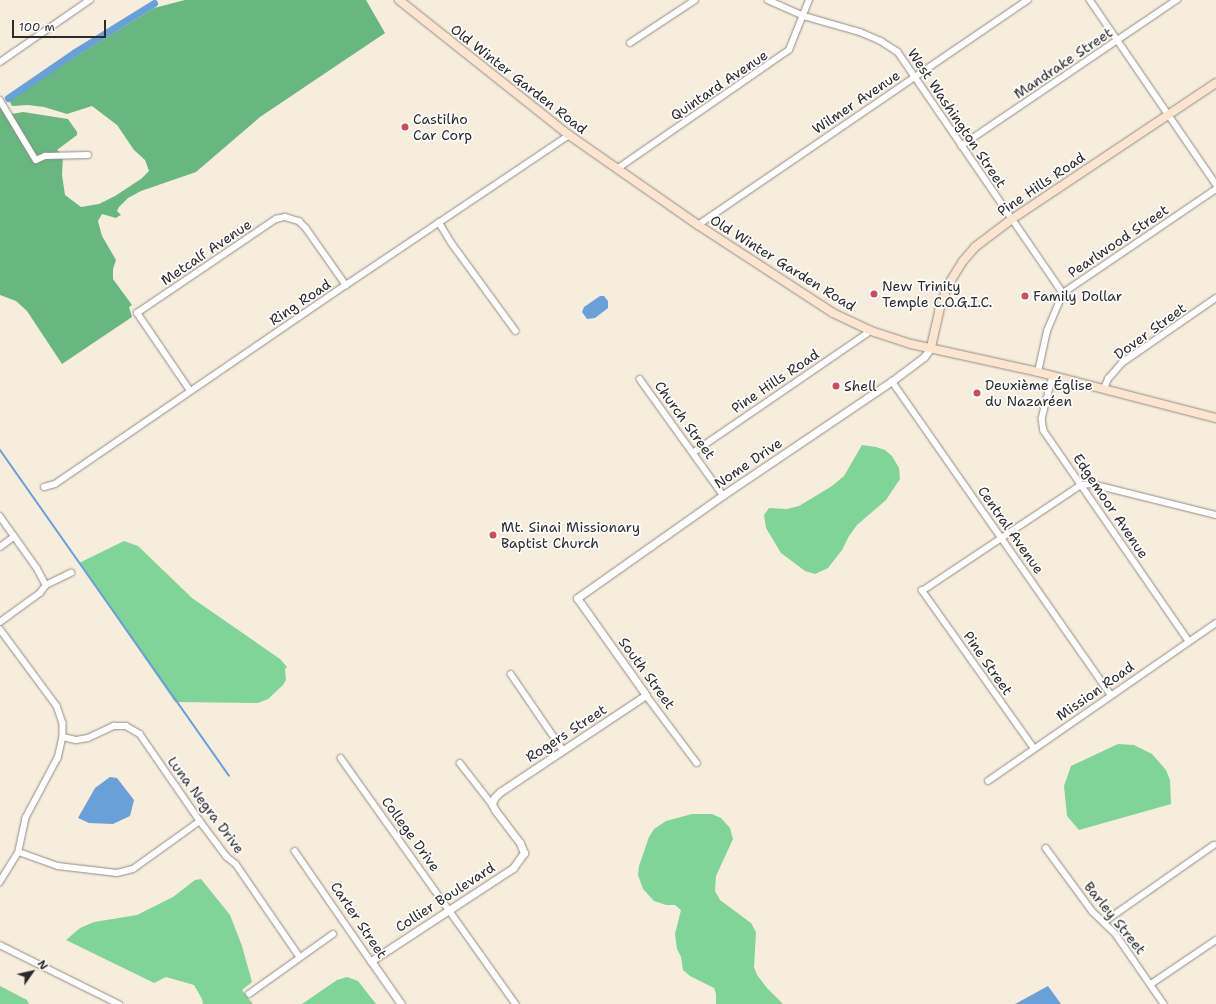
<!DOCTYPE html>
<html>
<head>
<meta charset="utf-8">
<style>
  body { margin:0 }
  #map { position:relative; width:1216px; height:1004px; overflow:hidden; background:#f7eddd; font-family:"Shantell Sans",sans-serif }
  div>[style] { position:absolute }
  .green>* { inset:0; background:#81d497 }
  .forest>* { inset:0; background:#68b680 }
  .water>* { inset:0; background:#69a0d7 }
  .stream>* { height:2px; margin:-1px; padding:0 1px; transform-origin:1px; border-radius:1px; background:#69a0d7 }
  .canal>* { height:7px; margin:-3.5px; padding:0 3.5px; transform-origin:3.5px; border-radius:3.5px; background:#69a0d7 }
  .roads { filter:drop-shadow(0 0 1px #918c84) drop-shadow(0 0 1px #918c84) }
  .minor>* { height:5.5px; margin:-2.75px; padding:0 2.75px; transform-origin:2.75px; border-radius:2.75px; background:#fff }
  .tertiary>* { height:7px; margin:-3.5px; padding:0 3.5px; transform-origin:3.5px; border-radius:3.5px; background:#fff }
  .secondary>* { height:8px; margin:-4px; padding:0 4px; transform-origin:4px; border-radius:4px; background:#fce5d0 }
  .dots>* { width:11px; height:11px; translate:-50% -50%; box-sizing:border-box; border:2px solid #fff; border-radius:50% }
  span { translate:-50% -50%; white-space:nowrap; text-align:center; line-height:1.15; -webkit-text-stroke:3.5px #fff; paint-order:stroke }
  .street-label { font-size:14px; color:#2b2b2b }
  .poi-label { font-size:14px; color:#2b2b2b }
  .left { translate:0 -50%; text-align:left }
  .north { position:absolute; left:12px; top:952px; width:40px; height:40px; -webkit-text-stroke:3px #fff; paint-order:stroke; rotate:56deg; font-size:11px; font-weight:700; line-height:16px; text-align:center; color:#2b2b2b }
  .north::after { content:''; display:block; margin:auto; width:14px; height:18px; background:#2b2b2b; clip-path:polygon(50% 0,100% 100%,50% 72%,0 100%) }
  .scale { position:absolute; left:12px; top:20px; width:94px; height:18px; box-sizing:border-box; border:2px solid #2b2b2b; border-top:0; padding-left:5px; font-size:12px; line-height:14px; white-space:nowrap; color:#2b2b2b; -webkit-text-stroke:3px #fff; paint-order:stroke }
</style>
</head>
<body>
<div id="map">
  <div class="green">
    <i style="clip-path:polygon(862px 445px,876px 447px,885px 450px,892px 456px,899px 468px,900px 479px,886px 500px,857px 525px,849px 536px,842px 550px,828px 568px,815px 574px,805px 571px,781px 553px,766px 528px,764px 515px,769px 508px,787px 509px,799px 506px,832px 486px,844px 476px)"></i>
    <i style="clip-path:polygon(124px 541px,138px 546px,192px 598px,280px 659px,287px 667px,285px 669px,286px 680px,283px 685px,268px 699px,258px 703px,175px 702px,79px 563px)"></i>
    <i style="clip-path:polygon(1118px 744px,1134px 745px,1152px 754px,1166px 770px,1170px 780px,1171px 804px,1079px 830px,1067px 816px,1064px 786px,1071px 766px)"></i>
    <i style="clip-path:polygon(692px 814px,712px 814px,721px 818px,730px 828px,733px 839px,716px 876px,715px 891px,720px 900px,751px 923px,756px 932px,754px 967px,757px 975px,767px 988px,783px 1004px,716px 1004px,716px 994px,714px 988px,690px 976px,683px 970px,681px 957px,677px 949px,675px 934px,681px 910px,675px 905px,666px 905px,654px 901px,643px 889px,638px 875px,639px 866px,649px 837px,654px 829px,666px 821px)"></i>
    <i style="clip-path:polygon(201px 879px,230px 915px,242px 946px,252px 982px,242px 990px,253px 1004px,203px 1004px,202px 999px,194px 985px,166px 977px,154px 983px,66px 940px,80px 928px,94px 922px,137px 915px,173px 897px,195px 880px)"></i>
    <i style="clip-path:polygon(347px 977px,358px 981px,376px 1004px,302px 1004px,337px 980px)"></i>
    <i style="clip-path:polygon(0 986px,27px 1000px,29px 1004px,0 1004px)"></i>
  </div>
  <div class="forest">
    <i style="clip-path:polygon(185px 0,366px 0,385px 33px,260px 117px,196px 172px,141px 191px,128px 198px,119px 207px,117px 211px,121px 215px,119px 216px,116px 218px,102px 214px,98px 221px,102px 236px,116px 260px,113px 269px,113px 279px,132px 305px,129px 307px,132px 317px,62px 364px,27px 311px,16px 301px,0 295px,0 108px,12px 114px,23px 112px,68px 119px,77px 132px,77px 135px,57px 150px,63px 155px,62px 175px,65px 195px,81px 207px,99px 204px,115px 196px,141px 179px,149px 171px,145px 160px,134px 150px,117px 125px,92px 106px,67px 114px,44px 107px,28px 105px,12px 106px,8px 98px,154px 8px)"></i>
  </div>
  <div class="water">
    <i style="clip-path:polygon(600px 296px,604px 296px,608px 301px,608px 308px,595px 318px,587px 319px,582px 312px,584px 307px)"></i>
    <i style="clip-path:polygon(110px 777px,117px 778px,134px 800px,130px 816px,113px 824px,89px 823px,78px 818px,95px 788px)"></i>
    <i style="clip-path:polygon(1048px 986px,1061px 1004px,1015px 1004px)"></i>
  </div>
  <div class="stream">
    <i style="left:0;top:450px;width:398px;rotate:54.9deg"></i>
  </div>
  <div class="canal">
    <i style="left:8px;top:98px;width:81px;rotate:-34.5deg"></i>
    <i style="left:75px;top:52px;width:93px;rotate:-31.8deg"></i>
  </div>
  <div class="roads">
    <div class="minor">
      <i style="left:768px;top:0;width:39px;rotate:24deg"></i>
      <i style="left:804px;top:16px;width:58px;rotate:15.9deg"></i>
      <i style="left:860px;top:32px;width:23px;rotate:23deg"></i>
      <i style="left:881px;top:41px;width:20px;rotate:33deg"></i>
      <i style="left:898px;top:52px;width:292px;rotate:55.6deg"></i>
      <i style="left:1090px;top:0;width:223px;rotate:55.6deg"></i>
      <i style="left:630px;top:43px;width:78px;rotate:-33.5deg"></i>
      <i style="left:0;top:62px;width:109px;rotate:-34.6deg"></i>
      <i style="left:0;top:100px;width:70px;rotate:59deg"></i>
      <i style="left:36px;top:160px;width:10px;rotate:-24deg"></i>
      <i style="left:45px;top:156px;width:43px;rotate:-1.3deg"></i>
      <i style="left:961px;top:146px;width:261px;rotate:-34.1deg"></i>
      <i style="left:617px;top:169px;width:209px;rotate:-34.7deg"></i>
      <i style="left:789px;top:50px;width:54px;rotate:-68.2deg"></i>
      <i style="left:439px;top:222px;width:23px;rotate:59deg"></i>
      <i style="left:451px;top:242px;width:110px;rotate:53.9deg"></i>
      <i style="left:698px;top:225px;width:399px;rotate:-34.3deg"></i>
      <i style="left:1038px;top:372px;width:42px;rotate:-77.6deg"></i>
      <i style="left:1047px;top:331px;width:41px;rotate:-67.2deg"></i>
      <i style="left:1063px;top:293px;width:185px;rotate:-34.2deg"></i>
      <i style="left:1053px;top:376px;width:44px;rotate:104.3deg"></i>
      <i style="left:1042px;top:419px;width:12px;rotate:81deg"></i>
      <i style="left:1044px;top:431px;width:255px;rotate:55.4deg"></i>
      <i style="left:640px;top:379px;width:143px;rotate:54.4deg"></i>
      <i style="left:892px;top:381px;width:381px;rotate:55.1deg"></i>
      <i style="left:1104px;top:389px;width:11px;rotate:-68deg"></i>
      <i style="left:1108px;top:379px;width:21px;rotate:-49deg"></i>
      <i style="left:1122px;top:363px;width:114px;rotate:-34.7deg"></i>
      <i style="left:190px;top:391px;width:94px;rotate:-124.2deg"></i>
      <i style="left:137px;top:313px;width:168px;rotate:-34.1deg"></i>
      <i style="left:276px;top:219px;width:9px;rotate:-13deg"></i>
      <i style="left:285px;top:217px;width:15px;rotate:16deg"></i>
      <i style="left:299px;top:221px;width:10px;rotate:45deg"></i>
      <i style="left:306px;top:228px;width:70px;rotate:54.9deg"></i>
      <i style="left:694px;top:452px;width:214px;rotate:-34.4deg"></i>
      <i style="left:44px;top:487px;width:11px;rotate:-15deg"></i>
      <i style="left:55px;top:484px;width:353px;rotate:-34.4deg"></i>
      <i style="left:346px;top:285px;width:269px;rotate:-33.9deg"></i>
      <i style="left:0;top:516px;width:64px;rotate:54.6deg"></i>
      <i style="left:37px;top:568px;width:19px;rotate:62deg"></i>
      <i style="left:0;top:547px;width:17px;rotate:-36deg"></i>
      <i style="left:0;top:622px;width:49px;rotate:-35.9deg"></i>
      <i style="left:40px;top:593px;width:10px;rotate:-53deg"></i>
      <i style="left:46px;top:585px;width:28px;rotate:-26deg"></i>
      <i style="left:0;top:629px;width:96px;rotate:53.5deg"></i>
      <i style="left:57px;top:706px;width:18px;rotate:71deg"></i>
      <i style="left:63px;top:723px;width:14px;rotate:90deg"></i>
      <i style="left:63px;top:737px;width:22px;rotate:103deg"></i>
      <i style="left:58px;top:758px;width:68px;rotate:118.1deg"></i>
      <i style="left:26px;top:818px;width:35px;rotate:102deg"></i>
      <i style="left:19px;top:852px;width:36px;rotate:122deg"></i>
      <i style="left:511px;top:674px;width:92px;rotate:55.6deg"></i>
      <i style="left:646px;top:695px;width:85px;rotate:53.1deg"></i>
      <i style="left:63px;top:737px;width:13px;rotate:13deg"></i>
      <i style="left:76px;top:740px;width:12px;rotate:-9deg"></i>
      <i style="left:88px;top:738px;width:29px;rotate:-25deg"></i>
      <i style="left:114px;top:726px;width:12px"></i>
      <i style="left:126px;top:726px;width:16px;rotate:30deg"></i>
      <i style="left:140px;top:734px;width:106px;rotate:55.4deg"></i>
      <i style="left:200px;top:821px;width:45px;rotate:53.1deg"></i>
      <i style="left:227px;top:857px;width:11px;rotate:38deg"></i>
      <i style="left:236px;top:864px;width:113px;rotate:55.5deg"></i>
      <i style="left:1034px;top:749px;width:194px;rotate:-125.3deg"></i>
      <i style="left:922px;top:591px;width:191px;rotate:-33.7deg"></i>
      <i style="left:1081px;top:485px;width:11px;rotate:-5deg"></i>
      <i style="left:1092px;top:484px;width:128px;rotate:14deg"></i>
      <i style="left:341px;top:758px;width:302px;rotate:54.6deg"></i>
      <i style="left:460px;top:763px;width:52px;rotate:52deg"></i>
      <i style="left:988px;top:781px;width:277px;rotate:-34.7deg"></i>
      <i style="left:1046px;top:848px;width:79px;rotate:53.7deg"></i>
      <i style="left:1093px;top:912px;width:30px;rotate:44deg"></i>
      <i style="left:1115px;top:933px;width:86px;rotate:55.4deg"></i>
      <i style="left:295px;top:851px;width:134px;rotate:55.4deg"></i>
      <i style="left:19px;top:852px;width:41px;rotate:19.7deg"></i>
      <i style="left:58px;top:866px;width:59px;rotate:6.8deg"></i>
      <i style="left:117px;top:873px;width:16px;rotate:-14deg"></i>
      <i style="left:133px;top:869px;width:82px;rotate:-35.6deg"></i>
      <i style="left:1104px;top:922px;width:134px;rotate:-35deg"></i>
      <i style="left:0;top:945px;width:133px;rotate:26.4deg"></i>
      <i style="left:1151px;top:984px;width:78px;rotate:-34.1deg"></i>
      <i style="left:249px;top:994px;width:103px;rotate:-35.5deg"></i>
    </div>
    <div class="tertiary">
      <i style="left:401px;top:1004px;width:52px;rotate:-124.9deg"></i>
      <i style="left:371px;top:961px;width:170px;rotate:-33.2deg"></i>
      <i style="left:513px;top:868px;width:19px;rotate:-54deg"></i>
      <i style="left:524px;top:853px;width:11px;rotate:-112deg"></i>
      <i style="left:520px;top:843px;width:41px;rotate:-127.1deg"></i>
      <i style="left:495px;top:810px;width:7px;rotate:-117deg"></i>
      <i style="left:492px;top:804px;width:6px;rotate:-72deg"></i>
      <i style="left:494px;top:798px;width:8px;rotate:-45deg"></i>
      <i style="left:500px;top:792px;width:175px;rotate:-33.6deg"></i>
      <i style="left:646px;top:695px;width:119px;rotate:-125.4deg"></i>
      <i style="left:577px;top:598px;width:179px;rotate:-35.2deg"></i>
      <i style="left:723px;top:495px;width:204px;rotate:-34deg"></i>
      <i style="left:892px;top:381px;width:40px;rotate:-37deg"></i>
      <i style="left:924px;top:357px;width:12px;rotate:-55deg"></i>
    </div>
    <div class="secondary">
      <i style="left:399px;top:0;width:217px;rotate:38.5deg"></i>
      <i style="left:569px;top:135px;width:157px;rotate:34.9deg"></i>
      <i style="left:698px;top:225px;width:161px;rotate:33.1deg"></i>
      <i style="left:833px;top:313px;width:42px;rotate:25.3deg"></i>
      <i style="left:871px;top:331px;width:42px;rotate:18deg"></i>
      <i style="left:911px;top:344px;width:130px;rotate:12.4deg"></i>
      <i style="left:1038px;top:372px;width:184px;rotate:14.5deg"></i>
      <i style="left:931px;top:347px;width:37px;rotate:-77deg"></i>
      <i style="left:939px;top:311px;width:28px;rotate:-71deg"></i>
      <i style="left:948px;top:285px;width:28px;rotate:-58deg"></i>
      <i style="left:963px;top:261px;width:18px;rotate:-49deg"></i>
      <i style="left:975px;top:247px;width:46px;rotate:-37.1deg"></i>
      <i style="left:1012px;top:219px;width:245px;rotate:-33.7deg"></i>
    </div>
  </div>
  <div class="dots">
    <i style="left:405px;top:127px;background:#d1495b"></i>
    <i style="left:874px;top:294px;background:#d1495b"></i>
    <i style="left:1025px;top:296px;background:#d1495b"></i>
    <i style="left:836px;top:386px;background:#d1495b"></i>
    <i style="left:977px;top:393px;background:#d1495b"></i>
    <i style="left:493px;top:535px;background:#d1495b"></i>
  </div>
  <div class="street-label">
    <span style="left:1063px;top:63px;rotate:-34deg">Mandrake Street</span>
    <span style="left:519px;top:79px;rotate:38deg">Old Winter Garden Road</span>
    <span style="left:719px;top:85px;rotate:-34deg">Quintard Avenue</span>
    <span style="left:856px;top:102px;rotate:-34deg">Wilmer Avenue</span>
    <span style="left:957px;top:118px;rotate:56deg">West Washington Street</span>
    <span style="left:1041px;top:184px;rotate:-34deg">Pine Hills Road</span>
    <span style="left:1118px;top:241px;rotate:-34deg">Pearlwood Street</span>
    <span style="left:206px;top:252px;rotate:-34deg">Metcalf Avenue</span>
    <span style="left:783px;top:263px;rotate:32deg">Old Winter Garden Road</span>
    <span style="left:300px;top:302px;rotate:-34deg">Ring Road</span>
    <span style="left:1150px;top:331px;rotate:-36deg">Dover Street</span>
    <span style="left:775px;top:381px;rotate:-34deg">Pine Hills Road</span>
    <span style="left:685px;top:420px;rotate:54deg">Church Street</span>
    <span style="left:748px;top:463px;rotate:-34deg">Nome Drive</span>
    <span style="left:1111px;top:506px;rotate:56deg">Edgemoor Avenue</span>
    <span style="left:1011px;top:530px;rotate:55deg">Central Avenue</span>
    <span style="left:988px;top:663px;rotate:55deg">Pine Street</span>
    <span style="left:647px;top:673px;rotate:54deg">South Street</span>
    <span style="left:1095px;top:691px;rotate:-35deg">Mission Road</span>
    <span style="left:566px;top:733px;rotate:-33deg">Rogers Street</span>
    <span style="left:206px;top:805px;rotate:53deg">Luna Negra Drive</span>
    <span style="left:411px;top:834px;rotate:54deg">College Drive</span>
    <span style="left:445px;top:897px;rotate:-33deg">Collier Boulevard</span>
    <span style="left:1115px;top:918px;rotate:51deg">Barley Street</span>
    <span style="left:359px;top:920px;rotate:56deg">Carter Street</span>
  </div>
  <div class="poi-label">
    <span class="left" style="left:413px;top:127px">Castilho<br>Car Corp</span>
    <span class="left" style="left:882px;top:294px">New Trinity<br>Temple C.O.G.I.C.</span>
    <span class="left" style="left:1033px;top:296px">Family Dollar</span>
    <span class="left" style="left:985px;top:393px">Deuxième Église<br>du Nazaréen</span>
    <span class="left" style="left:844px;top:386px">Shell</span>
    <span class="left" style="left:501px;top:535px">Mt. Sinai Missionary<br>Baptist Church</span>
  </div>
  <div class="north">N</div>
  <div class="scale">100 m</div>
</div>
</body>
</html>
